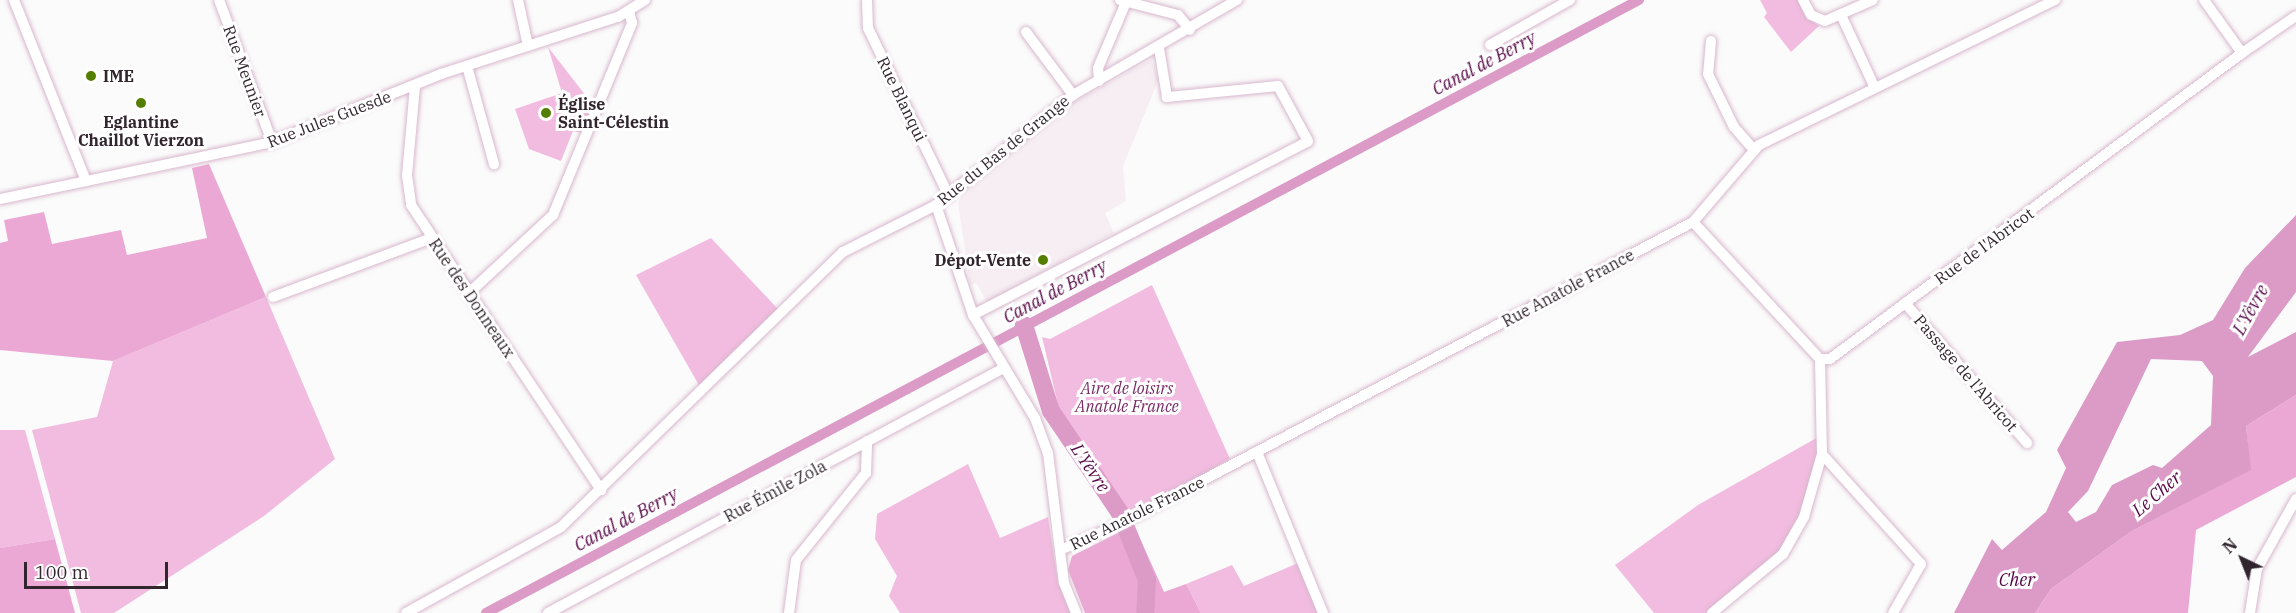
<!DOCTYPE html>
<html>
<head>
<meta charset="utf-8">
<style>
  body { margin:0 }
  #map { position:relative; width:2296px; height:613px; overflow:hidden; background:#fbfbfb; font-family:"IBM Plex Serif",serif }
  div>[style] { position:absolute }
  .built>* { inset:0; background:#f6eef3 }
  .green>* { inset:0; background:#f2bce0 }
  .forest>* { inset:0; background:#eba8d5 }
  .water>* { inset:0; background:#dc9ac7 }
  .canal>* { height:10px; margin:-5px; padding:0 5px; transform-origin:5px; border-radius:5px; background:#dc9ac7 }
  .river>* { height:18px; margin:-9px; padding:0 9px; transform-origin:9px; border-radius:9px; background:#dc9ac7 }
  .roads { filter:drop-shadow(0 0 2px #d8b7cd) drop-shadow(0 0 2px #d8b7cd) }
  .minor>* { height:10px; margin:-5px; padding:0 5px; transform-origin:5px; border-radius:5px; background:#fff }
  .dots>* { width:16px; height:16px; translate:-50% -50%; box-sizing:border-box; border:3px solid #fff; border-radius:50% }
  span { translate:-50% -50%; white-space:nowrap; text-align:center; line-height:1.15; -webkit-text-stroke:6px #fff; paint-order:stroke }
  .street-label { font-size:16px; color:#32262e }
  .poi-label { font-size:16px; color:#32262e; font-weight:700 }
  .left { translate:0 -50%; text-align:left }
  .right { translate:-100% -50%; text-align:right }
  .park-label { font-size:16px; color:#782b64; font-style:italic }
  .water-label { font-size:18px; color:#570847; font-style:italic }
  .north { position:absolute; left:2212px; top:529px; width:60px; height:60px; -webkit-text-stroke:4px #fff; paint-order:stroke; rotate:317deg; font-size:16px; font-weight:700; line-height:24px; text-align:center; color:#32262e }
  .north::after { content:''; display:block; margin:auto; width:21px; height:27px; background:#32262e; clip-path:polygon(50% 0,100% 100%,50% 72%,0 100%) }
  .scale { position:absolute; left:24px; top:562px; width:144px; height:27px; box-sizing:border-box; border:3px solid #32262e; border-top:0; padding-left:8px; font-size:18px; line-height:21px; white-space:nowrap; color:#32262e; -webkit-text-stroke:4px #fff; paint-order:stroke }
</style>
</head>
<body>
<div id="map">
  <div class="built">
    <i style="clip-path:polygon(1151px 59px,1159px 79px,1123px 166px,1126px 201px,1105px 213px,1114px 233px,987px 302px,976px 283px,970px 285px,958px 203px,966px 188px,1070px 105px)"></i>
  </div>
  <div class="green">
    <i style="clip-path:polygon(1760px 0,1798px 0,1805px 16px,1819px 26px,1791px 52px,1764px 17px,1767px 13px)"></i>
    <i style="clip-path:polygon(548px 47px,593px 105px,582px 133px,573px 131px,561px 161px,529px 149px,515px 109px,562px 93px)"></i>
    <i style="clip-path:polygon(711px 238px,778px 309px,700px 387px,636px 275px)"></i>
    <i style="clip-path:polygon(1152px 285px,1230px 459px,1132px 514px,1064px 430px,1042px 337px,1050px 339px)"></i>
    <i style="clip-path:polygon(266px 297px,335px 459px,264px 516px,114px 613px,81px 613px,32px 430px,97px 417px,113px 361px)"></i>
    <i style="clip-path:polygon(0 430px,25px 430px,55px 539px,0 548px)"></i>
    <i style="clip-path:polygon(1820px 436px,1821px 450px,1802px 516px,1781px 553px,1710px 613px,1654px 613px,1615px 565px,1698px 505px)"></i>
    <i style="clip-path:polygon(968px 464px,1000px 538px,1048px 517px,1058px 582px,1071px 613px,900px 613px,889px 596px,897px 576px,875px 539px,877px 514px)"></i>
    <i style="clip-path:polygon(1298px 563px,1319px 613px,1201px 613px,1186px 584px,1232px 565px,1244px 586px)"></i>
  </div>
  <div class="forest">
    <i style="clip-path:polygon(209px 164px,266px 297px,113px 361px,0 350px,0 243px,8px 241px,4px 220px,44px 212px,52px 244px,121px 230px,127px 255px,207px 238px,192px 168px)"></i>
    <i style="clip-path:polygon(2296px 395px,2296px 477px,2196px 530px,2188px 613px,2035px 613px,2051px 589px,2132px 531px,2250px 470px,2246px 426px)"></i>
    <i style="clip-path:polygon(1134px 525px,1164px 592px,1186px 584px,1201px 613px,1085px 613px,1068px 570px,1072px 556px)"></i>
    <i style="clip-path:polygon(55px 539px,75px 613px,0 613px,0 548px)"></i>
  </div>
  <div class="water">
    <i style="clip-path:polygon(evenodd,2296px 215px,2296px 292px,2248px 357px,2296px 332px,2296px 395px,2246px 426px,2251px 470px,2132px 531px,2051px 589px,2035px 613px,1954px 613px,1992px 539px,2002px 550px,2046px 512px,2066px 468px,2057px 450px,2117px 342px,2180px 335px,2213px 320px,2245px 268px,2296px 215px,2151px 359px,2202px 361px,2213px 376px,2211px 425px,2162px 468px,2153px 465px,2112px 485px,2096px 512px,2076px 522px,2068px 512px,2088px 491px,2151px 359px)"></i>
  </div>
  <div class="canal">
    <i style="left:486px;top:613px;width:1306px;rotate:-28deg"></i>
  </div>
  <div class="river">
    <i style="left:1024px;top:325px;width:90px;rotate:72.6deg"></i>
    <i style="left:1051px;top:411px;width:123px;rotate:55.9deg"></i>
    <i style="left:1120px;top:513px;width:72px;rotate:68.1deg"></i>
    <i style="left:1147px;top:580px;width:33px;rotate:93deg"></i>
  </div>
  <div class="roads">
    <div class="minor">
      <i style="left:14px;top:0;width:195px;rotate:68.3deg"></i>
      <i style="left:219px;top:0;width:152px;rotate:69.5deg"></i>
      <i style="left:518px;top:0;width:47px;rotate:77.7deg"></i>
      <i style="left:867px;top:0;width:28px;rotate:88deg"></i>
      <i style="left:868px;top:28px;width:187px;rotate:64.3deg"></i>
      <i style="left:1120px;top:0;width:60px;rotate:14.5deg"></i>
      <i style="left:1178px;top:15px;width:19px;rotate:51deg"></i>
      <i style="left:1803px;top:0;width:17px;rotate:62deg"></i>
      <i style="left:1811px;top:15px;width:15px;rotate:23deg"></i>
      <i style="left:1825px;top:21px;width:52px;rotate:-23.6deg"></i>
      <i style="left:1842px;top:17px;width:78px;rotate:65.1deg"></i>
      <i style="left:1026px;top:32px;width:79px;rotate:53.3deg"></i>
      <i style="left:1711px;top:41px;width:33px;rotate:95deg"></i>
      <i style="left:1708px;top:74px;width:59px;rotate:63.9deg"></i>
      <i style="left:1734px;top:127px;width:30px;rotate:49deg"></i>
      <i style="left:1490px;top:45px;width:92px;rotate:-29.4deg"></i>
      <i style="left:2242px;top:53px;width:65px;rotate:-34.4deg"></i>
      <i style="left:467px;top:66px;width:102px;rotate:74.6deg"></i>
      <i style="left:1099px;top:81px;width:13px;rotate:-94deg"></i>
      <i style="left:1098px;top:68px;width:72px;rotate:-67deg"></i>
      <i style="left:415px;top:86px;width:89px;rotate:95.1deg"></i>
      <i style="left:407px;top:175px;width:30px;rotate:82deg"></i>
      <i style="left:411px;top:205px;width:343px;rotate:56.3deg"></i>
      <i style="left:0;top:199px;width:278px;rotate:-11.8deg"></i>
      <i style="left:272px;top:142px;width:182px;rotate:-21.9deg"></i>
      <i style="left:441px;top:74px;width:186px;rotate:-17.9deg"></i>
      <i style="left:618px;top:17px;width:32px;rotate:-32deg"></i>
      <i style="left:936px;top:205px;width:116px;rotate:71.4deg"></i>
      <i style="left:973px;top:315px;width:120px;rotate:59deg"></i>
      <i style="left:1035px;top:418px;width:37px;rotate:70deg"></i>
      <i style="left:1048px;top:453px;width:131px;rotate:83deg"></i>
      <i style="left:1064px;top:583px;width:32px;rotate:68deg"></i>
      <i style="left:1693px;top:222px;width:187px;rotate:47.2deg"></i>
      <i style="left:1820px;top:359px;width:10px"></i>
      <i style="left:1830px;top:359px;width:513px;rotate:-36.6deg"></i>
      <i style="left:2242px;top:53px;width:65px;rotate:-125.6deg"></i>
      <i style="left:469px;top:293px;width:115px;rotate:-42.9deg"></i>
      <i style="left:553px;top:215px;width:208px;rotate:-67.6deg"></i>
      <i style="left:632px;top:23px;width:12px;rotate:-104deg"></i>
      <i style="left:273px;top:297px;width:170px;rotate:-20.4deg"></i>
      <i style="left:1905px;top:303px;width:186px;rotate:48.9deg"></i>
      <i style="left:973px;top:315px;width:377px;rotate:-27.4deg"></i>
      <i style="left:1308px;top:141px;width:63px;rotate:-118.6deg"></i>
      <i style="left:1278px;top:86px;width:112px;rotate:174.3deg"></i>
      <i style="left:1167px;top:97px;width:50px;rotate:-99.3deg"></i>
      <i style="left:1820px;top:359px;width:95px;rotate:88.8deg"></i>
      <i style="left:1822px;top:454px;width:148px;rotate:48deg"></i>
      <i style="left:1921px;top:564px;width:56px;rotate:119.7deg"></i>
      <i style="left:1257px;top:452px;width:174px;rotate:67.7deg"></i>
      <i style="left:1060px;top:550px;width:59px;rotate:-23.1deg"></i>
      <i style="left:1114px;top:527px;width:654px;rotate:-27.78deg"></i>
      <i style="left:1693px;top:222px;width:101px;rotate:-49.4deg"></i>
      <i style="left:1759px;top:145px;width:330px;rotate:-26.1deg"></i>
      <i style="left:406px;top:613px;width:177px;rotate:-29deg"></i>
      <i style="left:561px;top:527px;width:394px;rotate:-44.3deg"></i>
      <i style="left:843px;top:252px;width:104px;rotate:-26.8deg"></i>
      <i style="left:936px;top:205px;width:176px;rotate:-38.8deg"></i>
      <i style="left:1073px;top:95px;width:190px;rotate:-30.1deg"></i>
      <i style="left:548px;top:613px;width:515px;rotate:-28.26deg"></i>
      <i style="left:789px;top:613px;width:53px;rotate:-82.5deg"></i>
      <i style="left:796px;top:560px;width:112px;rotate:-51.2deg"></i>
      <i style="left:866px;top:473px;width:32px;rotate:-88deg"></i>
      <i style="left:1712px;top:613px;width:92px;rotate:-39.7deg"></i>
      <i style="left:1783px;top:554px;width:43px;rotate:-60.4deg"></i>
      <i style="left:1804px;top:517px;width:66px;rotate:-74.1deg"></i>
      <i style="left:2250px;top:613px;width:45px;rotate:-81deg"></i>
      <i style="left:2257px;top:569px;width:80px;rotate:-60.9deg"></i>
    </div>
  </div>
  <div class="dots">
    <i style="left:91px;top:76px;background:#547e00"></i>
    <i style="left:141px;top:103px;background:#547e00"></i>
    <i style="left:546px;top:113px;background:#547e00"></i>
    <i style="left:1043px;top:260px;background:#547e00"></i>
  </div>
  <div class="street-label">
    <span style="left:245px;top:71px;rotate:70deg">Rue Meunier</span>
    <span style="left:902px;top:99px;rotate:64deg">Rue Blanqui</span>
    <span style="left:329px;top:119px;rotate:-21deg">Rue Jules Guesde</span>
    <span style="left:1003px;top:150px;rotate:-39deg">Rue du Bas de Grange</span>
    <span style="left:1984px;top:246px;rotate:-36deg">Rue de l'Abricot</span>
    <span style="left:1568px;top:288px;rotate:-28deg">Rue Anatole France</span>
    <span style="left:472px;top:298px;rotate:56deg">Rue des Donneaux</span>
    <span style="left:1966px;top:373px;rotate:49deg">Passage de l'Abricot</span>
    <span style="left:775px;top:491px;rotate:-28deg">Rue Émile Zola</span>
    <span style="left:1137px;top:513px;rotate:-26deg">Rue Anatole France</span>
  </div>
  <div class="poi-label">
    <span class="left" style="left:103px;top:76px">IME</span>
    <span class="left" style="left:558px;top:113px">Église<br>Saint-Célestin</span>
    <span style="left:141px;top:131px">Eglantine<br>Chaillot Vierzon</span>
    <span class="right" style="left:1031px;top:260px">Dépot-Vente</span>
  </div>
  <div class="park-label">
    <span style="left:1127px;top:397px">Aire de loisirs<br>Anatole France</span>
  </div>
  <div class="water-label">
    <span style="left:1484px;top:64px;rotate:-28deg">Canal de Berry</span>
    <span style="left:1055px;top:292px;rotate:-28deg">Canal de Berry</span>
    <span style="left:2251px;top:310px;rotate:-61deg">L'Yèvre</span>
    <span style="left:1090px;top:468px;rotate:56deg">L'Yèvre</span>
    <span style="left:2157px;top:494px;rotate:-41deg">Le Cher</span>
    <span style="left:626px;top:520px;rotate:-28deg">Canal de Berry</span>
    <span style="left:2017px;top:580px">Cher</span>
  </div>
  <div class="north">N</div>
  <div class="scale">100 m</div>
</div>
</body>
</html>
